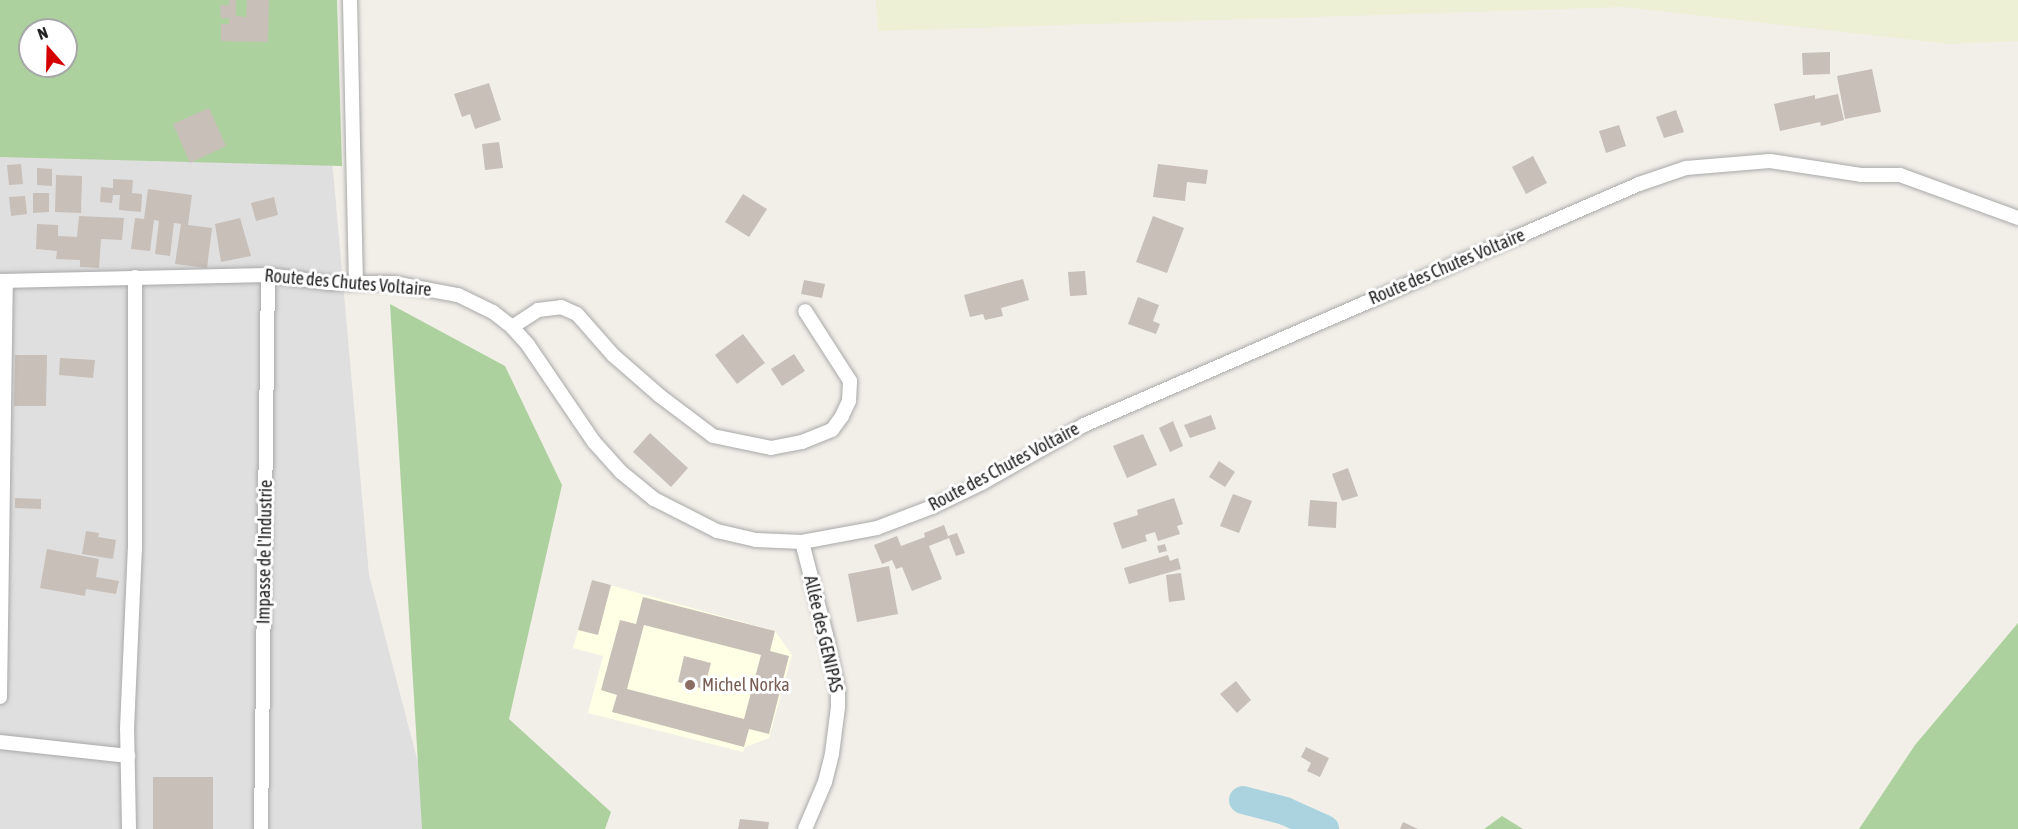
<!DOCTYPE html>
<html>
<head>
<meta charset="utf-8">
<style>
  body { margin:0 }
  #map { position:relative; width:2018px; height:829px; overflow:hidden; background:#f2efe9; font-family:"Asap Condensed",sans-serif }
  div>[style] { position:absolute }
  .residential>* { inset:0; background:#e0dfdf }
  .education>* { inset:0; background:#ffffe5 }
  .farmland>* { inset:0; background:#eef0d5 }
  .forest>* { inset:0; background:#add19e }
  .river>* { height:28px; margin:-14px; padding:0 14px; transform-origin:14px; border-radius:14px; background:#aad3df }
  .building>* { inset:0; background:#c7bfb8 }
  .roads { filter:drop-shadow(0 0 2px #a9a9a9) drop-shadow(0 0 2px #a9a9a9) }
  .street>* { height:14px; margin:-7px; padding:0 7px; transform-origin:7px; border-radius:7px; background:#fff }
  .dots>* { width:16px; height:16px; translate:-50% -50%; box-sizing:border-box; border:3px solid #fff; border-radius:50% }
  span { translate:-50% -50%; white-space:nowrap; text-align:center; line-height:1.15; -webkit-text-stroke:6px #fff; paint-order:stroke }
  .street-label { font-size:18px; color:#222 }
  .education-label { font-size:18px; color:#785e54 }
  .left { translate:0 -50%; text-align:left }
  .north { position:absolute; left:18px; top:18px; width:60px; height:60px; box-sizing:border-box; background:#fff; border:2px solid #a7a7a7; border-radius:50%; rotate:340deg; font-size:16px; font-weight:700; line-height:24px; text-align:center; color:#222 }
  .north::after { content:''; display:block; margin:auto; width:21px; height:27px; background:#d40000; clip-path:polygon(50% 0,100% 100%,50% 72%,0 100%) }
</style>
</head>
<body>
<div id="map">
  <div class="residential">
    <i style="clip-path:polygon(324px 69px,369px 575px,421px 774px,423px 829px,0 829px,0 103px)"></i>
  </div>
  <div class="education">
    <i style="clip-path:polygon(592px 580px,775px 631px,792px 655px,769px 738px,745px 747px,743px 752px,588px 713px,603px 656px,573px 648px)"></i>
  </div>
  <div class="farmland">
    <i style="clip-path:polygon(876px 0,2018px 0,2018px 41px,1950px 44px,1624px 7px,878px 31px)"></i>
  </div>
  <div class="forest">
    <i style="clip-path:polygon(evenodd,0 0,337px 0,342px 166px,0 157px,0 0,30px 30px,66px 30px,66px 66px,30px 66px,30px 30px)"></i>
    <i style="clip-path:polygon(390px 304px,505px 366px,562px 485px,509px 719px,611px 812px,605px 829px,422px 829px)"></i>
    <i style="clip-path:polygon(2018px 623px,2018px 829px,1859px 829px,1915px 745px)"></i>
    <i style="clip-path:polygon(1502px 816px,1523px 829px,1484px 829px)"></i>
  </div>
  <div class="river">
    <i style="left:1243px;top:800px;width:43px;rotate:14.7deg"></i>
    <i style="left:1285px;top:811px;width:44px;rotate:24.2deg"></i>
  </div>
  <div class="building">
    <i style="clip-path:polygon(229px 0,236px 0,236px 16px,246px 17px,247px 0,269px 0,268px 42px,221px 41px,221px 24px,229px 24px,229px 18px,221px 18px,220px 5px,229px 5px)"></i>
    <i style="clip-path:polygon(1830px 52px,1830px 74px,1803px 75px,1802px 53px)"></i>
    <i style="clip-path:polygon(1872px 69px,1881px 112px,1845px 119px,1837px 76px)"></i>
    <i style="clip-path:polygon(489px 83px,501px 120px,475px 129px,470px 114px,462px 117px,454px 94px)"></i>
    <i style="clip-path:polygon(1838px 94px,1844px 120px,1821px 126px,1820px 122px,1780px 131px,1774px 104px,1815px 95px,1815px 99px)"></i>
    <i style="clip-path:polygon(209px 108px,226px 146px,190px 163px,173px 124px)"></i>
    <i style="clip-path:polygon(1676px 110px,1684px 132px,1664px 138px,1656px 117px)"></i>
    <i style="clip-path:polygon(1619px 125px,1626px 146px,1606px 153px,1599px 131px)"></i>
    <i style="clip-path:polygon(499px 142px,503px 168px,485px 170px,482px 144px)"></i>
    <i style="clip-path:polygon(1533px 156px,1547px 183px,1526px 194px,1512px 167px)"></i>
    <i style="clip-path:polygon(21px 164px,23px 184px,9px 185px,7px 165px)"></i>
    <i style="clip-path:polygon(1158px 164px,1208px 170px,1206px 184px,1187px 182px,1185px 201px,1153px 197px)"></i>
    <i style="clip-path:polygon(37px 168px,52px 169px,52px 186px,37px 185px)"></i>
    <i style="clip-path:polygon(56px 175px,82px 176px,81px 213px,55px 212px)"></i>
    <i style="clip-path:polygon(113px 179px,133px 180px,132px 193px,142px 194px,141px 212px,119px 210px,120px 195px,113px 195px,112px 203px,100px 202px,101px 187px,113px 188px)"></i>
    <i style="clip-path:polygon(148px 189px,192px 195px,188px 225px,212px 228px,207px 268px,175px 264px,181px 224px,174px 223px,170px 256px,155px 254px,159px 221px,154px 220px,150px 251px,131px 249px,135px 218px,144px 219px)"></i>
    <i style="clip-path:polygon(33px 193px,49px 193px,49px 212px,33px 213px)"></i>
    <i style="clip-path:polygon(743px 194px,767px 209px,749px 237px,725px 222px)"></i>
    <i style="clip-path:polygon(25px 196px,27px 214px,11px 216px,9px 197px)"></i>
    <i style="clip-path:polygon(274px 197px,278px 215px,256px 221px,251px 203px)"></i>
    <i style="clip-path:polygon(79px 216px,124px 218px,122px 240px,101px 239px,99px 268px,80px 267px,80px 260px,56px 259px,57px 251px,36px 249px,37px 224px,58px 225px,58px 236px,77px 237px)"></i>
    <i style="clip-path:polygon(1153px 216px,1184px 228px,1167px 273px,1136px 262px)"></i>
    <i style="clip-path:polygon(240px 218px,251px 256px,221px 262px,215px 224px)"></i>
    <i style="clip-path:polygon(1085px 271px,1087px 295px,1070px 296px,1068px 272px)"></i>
    <i style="clip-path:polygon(1023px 279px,1029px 300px,1001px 308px,1003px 316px,985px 320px,983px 314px,970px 317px,964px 295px)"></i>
    <i style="clip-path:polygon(804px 280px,825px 284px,822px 298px,801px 294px)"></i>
    <i style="clip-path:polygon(1138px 297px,1159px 305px,1153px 321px,1160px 324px,1156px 334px,1128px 324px)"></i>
    <i style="clip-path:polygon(743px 334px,765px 363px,737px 384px,715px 355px)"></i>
    <i style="clip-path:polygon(794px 354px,805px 371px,782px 386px,771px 369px)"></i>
    <i style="clip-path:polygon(15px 355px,47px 355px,46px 406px,14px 406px)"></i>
    <i style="clip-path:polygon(60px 358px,95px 360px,93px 378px,59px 375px)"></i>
    <i style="clip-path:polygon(1211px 415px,1216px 429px,1190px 438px,1184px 425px)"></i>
    <i style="clip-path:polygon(1173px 421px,1183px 446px,1170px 452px,1159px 428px)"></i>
    <i style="clip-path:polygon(650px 433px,688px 468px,671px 487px,633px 452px)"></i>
    <i style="clip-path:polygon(1143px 434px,1157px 465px,1127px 478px,1113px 446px)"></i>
    <i style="clip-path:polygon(1219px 461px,1235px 472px,1225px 487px,1209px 477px)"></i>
    <i style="clip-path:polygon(1348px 468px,1358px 496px,1342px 501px,1332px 474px)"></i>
    <i style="clip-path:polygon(1233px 494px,1252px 501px,1239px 533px,1220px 526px)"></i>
    <i style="clip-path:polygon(15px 498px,41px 499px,41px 509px,15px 508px)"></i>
    <i style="clip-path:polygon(1174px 498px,1183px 524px,1177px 526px,1180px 534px,1158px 541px,1155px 532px,1145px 535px,1147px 541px,1122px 549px,1113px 523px,1138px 515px,1137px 510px)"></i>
    <i style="clip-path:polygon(1310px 500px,1337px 502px,1336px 528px,1308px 526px)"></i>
    <i style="clip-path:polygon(944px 525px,948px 536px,957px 533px,965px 553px,956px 556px,949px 538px,929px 546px,942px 579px,912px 591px,902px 567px,896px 569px,892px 560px,882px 564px,874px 545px,897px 536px,901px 546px,925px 537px,924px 533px)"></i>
    <i style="clip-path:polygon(86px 531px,99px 533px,98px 537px,116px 540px,113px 559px,82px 554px)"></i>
    <i style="clip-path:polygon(1165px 544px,1167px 551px,1159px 553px,1157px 546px)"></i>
    <i style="clip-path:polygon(47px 549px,99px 559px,96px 577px,119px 581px,116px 594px,86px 589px,85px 596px,40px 588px)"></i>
    <i style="clip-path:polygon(1168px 555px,1170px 561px,1178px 558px,1181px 569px,1129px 584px,1124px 568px)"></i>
    <i style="clip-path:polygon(889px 566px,898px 614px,857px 622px,848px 574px)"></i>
    <i style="clip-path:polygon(1181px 573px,1185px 600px,1169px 602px,1166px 575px)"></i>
    <i style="clip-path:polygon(592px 580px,611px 585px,598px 635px,578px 630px)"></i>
    <i style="clip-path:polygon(evenodd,643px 597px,775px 631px,770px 651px,789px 656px,769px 734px,749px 729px,744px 747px,612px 712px,617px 695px,601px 690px,620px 620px,636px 624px,643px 597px,644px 625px,761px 655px,744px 719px,627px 689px,644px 625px)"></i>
    <i style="clip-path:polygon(684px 656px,711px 663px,704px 689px,678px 682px)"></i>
    <i style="clip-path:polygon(1236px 681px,1251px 700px,1237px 713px,1220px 694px)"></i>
    <i style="clip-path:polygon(1306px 747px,1329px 758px,1320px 777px,1307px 771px,1311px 763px,1301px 757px)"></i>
    <i style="clip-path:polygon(153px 777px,213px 777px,213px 829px,153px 829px)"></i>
    <i style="clip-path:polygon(740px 819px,769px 822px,768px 829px,738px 829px)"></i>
    <i style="clip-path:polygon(1403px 822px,1418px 829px,1400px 829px)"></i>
  </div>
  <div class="roads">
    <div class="street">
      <i style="left:350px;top:0;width:282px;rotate:88.8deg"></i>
      <i style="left:0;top:281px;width:268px;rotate:-1.3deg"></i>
      <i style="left:268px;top:275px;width:63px;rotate:7.4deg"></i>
      <i style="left:330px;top:283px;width:63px"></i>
      <i style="left:393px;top:283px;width:66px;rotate:10.5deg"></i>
      <i style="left:458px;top:295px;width:39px;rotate:26deg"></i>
      <i style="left:493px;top:312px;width:24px;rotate:38deg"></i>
      <i style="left:512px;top:327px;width:24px;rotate:48deg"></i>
      <i style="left:528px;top:345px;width:117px;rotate:55.8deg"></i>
      <i style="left:594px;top:442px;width:40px;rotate:48deg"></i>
      <i style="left:621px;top:472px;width:43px;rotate:39.3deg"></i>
      <i style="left:654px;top:499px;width:71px;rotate:26.9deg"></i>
      <i style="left:717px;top:531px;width:40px;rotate:13deg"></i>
      <i style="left:756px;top:540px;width:46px;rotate:2.5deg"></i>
      <i style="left:802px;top:542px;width:76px;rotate:-10.6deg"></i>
      <i style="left:877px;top:528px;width:59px;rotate:-20.9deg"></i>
      <i style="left:932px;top:507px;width:55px;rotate:-25.6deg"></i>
      <i style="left:982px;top:483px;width:117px;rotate:-29.6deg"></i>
      <i style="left:1084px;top:425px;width:605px;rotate:-23.47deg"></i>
      <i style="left:1639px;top:184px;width:50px;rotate:-18.8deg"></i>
      <i style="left:1686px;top:168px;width:84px;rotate:-4.8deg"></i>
      <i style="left:1770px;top:161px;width:92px;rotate:8.7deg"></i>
      <i style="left:1861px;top:175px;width:39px"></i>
      <i style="left:1900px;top:175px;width:126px;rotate:20deg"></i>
      <i style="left:512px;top:327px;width:31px;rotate:-33deg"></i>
      <i style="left:538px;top:310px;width:23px;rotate:-7deg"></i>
      <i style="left:561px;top:307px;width:17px;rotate:24deg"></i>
      <i style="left:577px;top:314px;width:55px;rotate:48.7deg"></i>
      <i style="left:613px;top:355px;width:62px;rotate:41.1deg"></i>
      <i style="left:660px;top:396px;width:66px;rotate:37deg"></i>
      <i style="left:713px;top:436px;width:59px;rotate:11.7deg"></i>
      <i style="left:771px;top:448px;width:32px;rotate:-11deg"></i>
      <i style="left:802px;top:442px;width:32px;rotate:-22deg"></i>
      <i style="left:832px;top:430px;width:17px;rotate:-54deg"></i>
      <i style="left:842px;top:416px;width:17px;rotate:-65deg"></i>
      <i style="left:849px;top:401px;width:20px;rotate:-87deg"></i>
      <i style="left:850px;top:381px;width:83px;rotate:-122.7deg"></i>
      <i style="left:802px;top:542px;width:96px;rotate:75.5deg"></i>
      <i style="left:826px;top:635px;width:56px;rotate:77.7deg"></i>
      <i style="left:838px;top:690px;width:17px;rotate:90deg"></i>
      <i style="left:838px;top:707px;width:47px;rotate:97.3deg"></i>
      <i style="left:832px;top:754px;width:29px;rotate:104deg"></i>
      <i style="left:825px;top:782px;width:51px;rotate:113.1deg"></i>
      <i style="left:0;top:697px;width:416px;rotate:-89.2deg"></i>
      <i style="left:0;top:742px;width:129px;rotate:6.2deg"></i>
      <i style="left:129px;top:829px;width:100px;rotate:-91.1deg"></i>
      <i style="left:127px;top:729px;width:180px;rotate:-87.5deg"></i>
      <i style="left:135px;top:549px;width:272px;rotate:-90deg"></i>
      <i style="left:261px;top:829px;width:554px;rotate:-89.28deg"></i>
    </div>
  </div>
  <div class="dots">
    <i style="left:690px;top:685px;background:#8d6e63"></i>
  </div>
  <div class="street-label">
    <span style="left:1447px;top:267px;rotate:-23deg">Route des Chutes Voltaire</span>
    <span style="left:348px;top:283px;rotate:5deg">Route des Chutes Voltaire</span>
    <span style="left:1004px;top:467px;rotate:-28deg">Route des Chutes Voltaire</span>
    <span style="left:265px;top:552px;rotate:-89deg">Impasse de l'Industrie</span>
    <span style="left:823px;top:634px;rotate:77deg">Allée des GENIPAS</span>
  </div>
  <div class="education-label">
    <span class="left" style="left:702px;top:685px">Michel Norka</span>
  </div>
  <div class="north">N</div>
</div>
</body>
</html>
